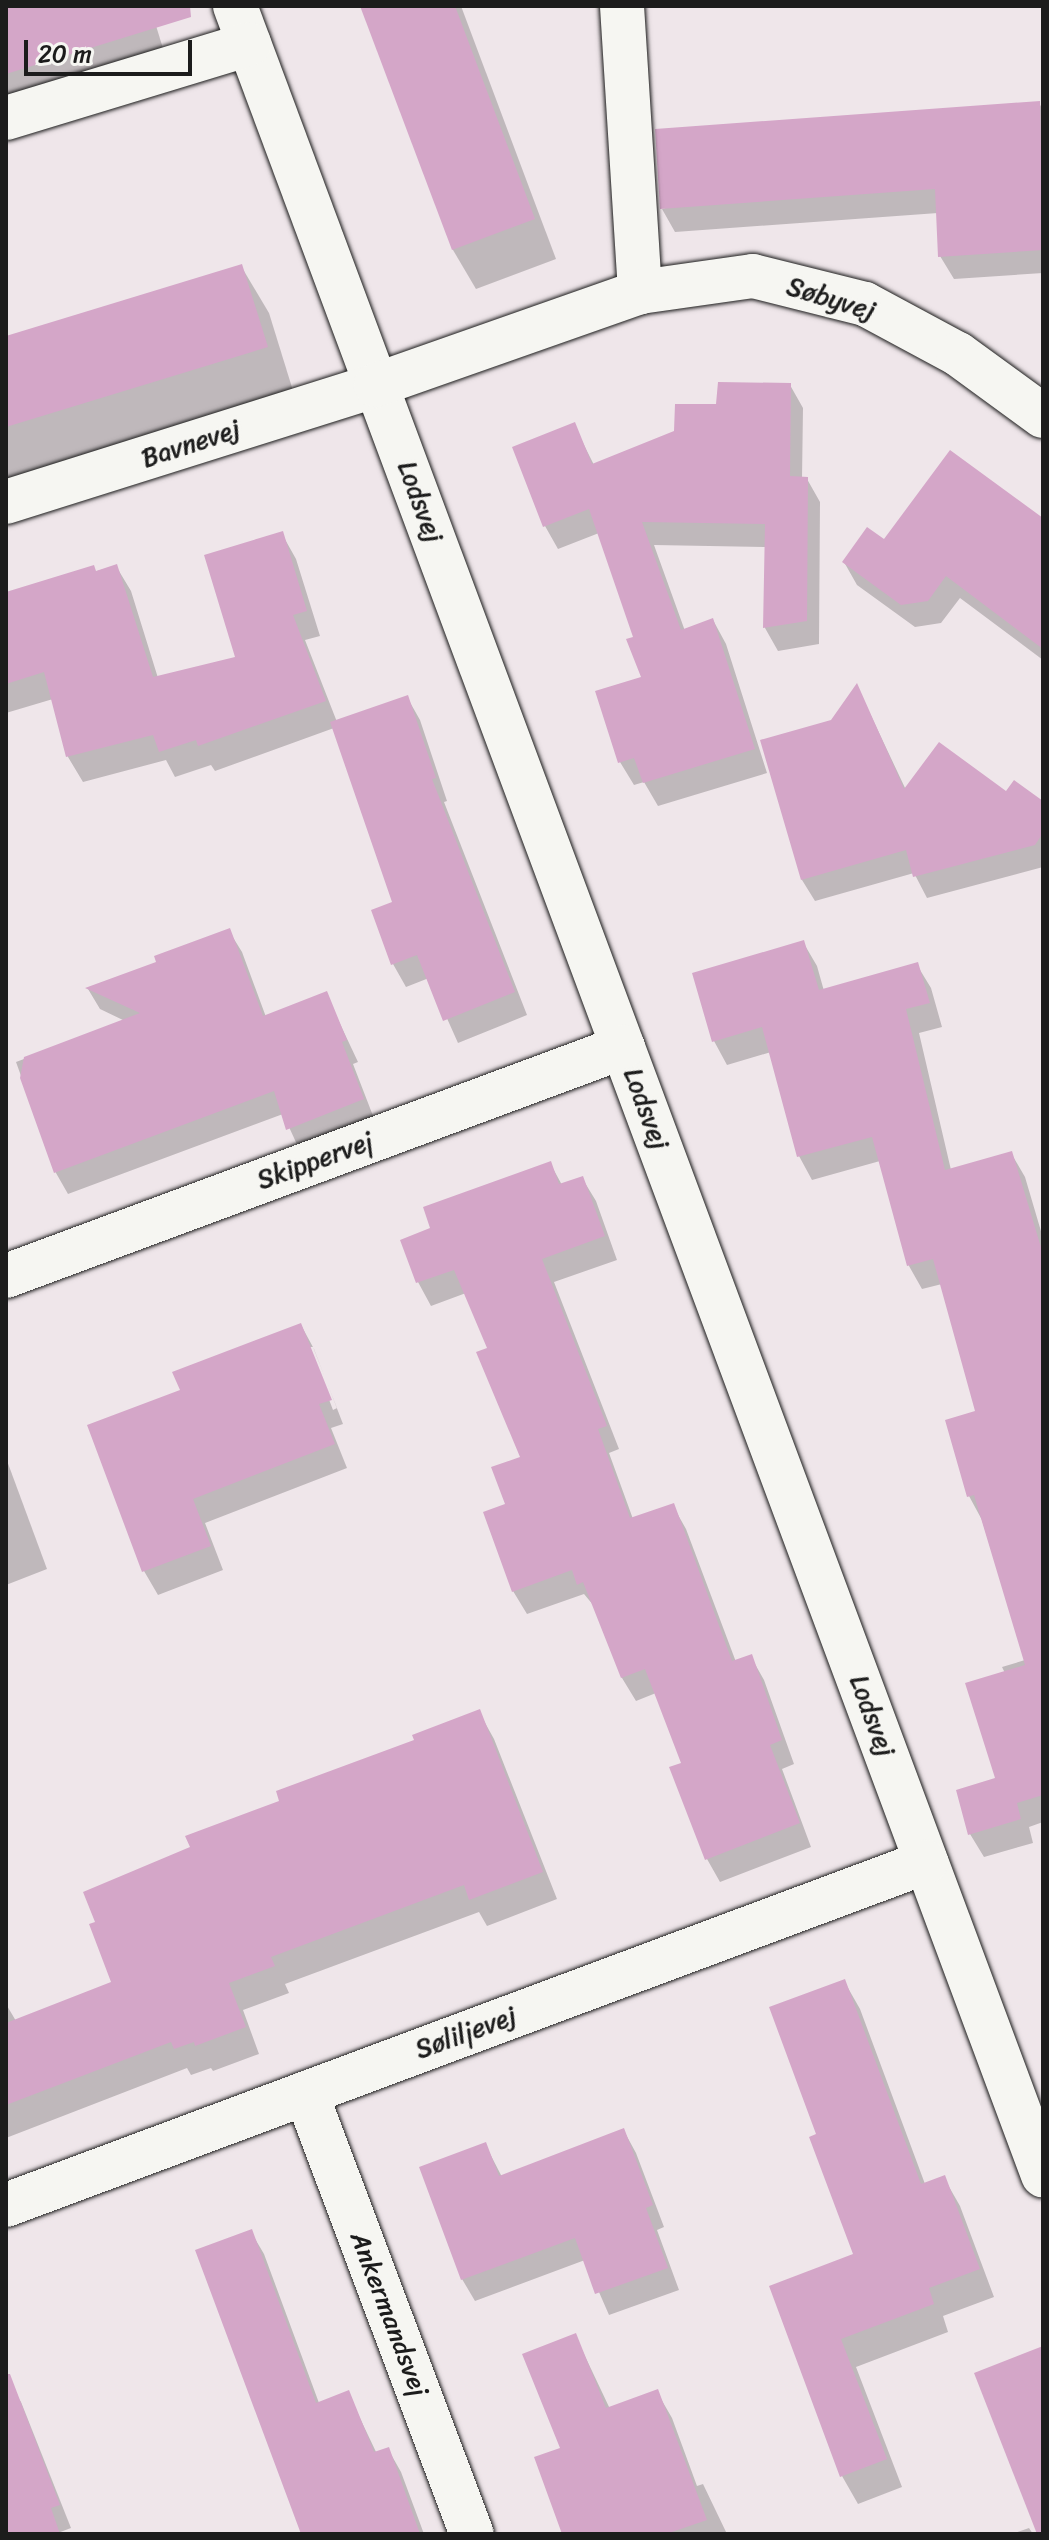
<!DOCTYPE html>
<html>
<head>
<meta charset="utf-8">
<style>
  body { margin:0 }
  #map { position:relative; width:1049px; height:2540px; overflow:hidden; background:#efe6ea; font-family:Sriracha,sans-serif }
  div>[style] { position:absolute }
  .shadow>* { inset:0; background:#0003 }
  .building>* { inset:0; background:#d4a6c8 }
  .roads { filter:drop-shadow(0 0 2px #1c1c1c) drop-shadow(0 0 2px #1c1c1c) }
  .street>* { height:44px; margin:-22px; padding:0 22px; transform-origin:22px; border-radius:22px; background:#f6f6f2 }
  span { translate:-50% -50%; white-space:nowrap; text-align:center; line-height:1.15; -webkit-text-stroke:6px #f6f6f2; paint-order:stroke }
  .street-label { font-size:26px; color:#1c1c1c }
  .frame { position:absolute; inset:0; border:8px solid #1c1c1c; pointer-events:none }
  .scale { position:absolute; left:24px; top:40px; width:168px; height:36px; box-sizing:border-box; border:4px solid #1c1c1c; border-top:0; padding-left:10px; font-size:24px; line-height:28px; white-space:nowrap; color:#1c1c1c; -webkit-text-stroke:6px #f6f6f2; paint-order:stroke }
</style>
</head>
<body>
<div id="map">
  <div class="shadow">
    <i style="clip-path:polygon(6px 6px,150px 6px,172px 78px,6px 129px)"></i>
    <i style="clip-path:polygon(362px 6px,461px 6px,556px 259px,476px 289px,453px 250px)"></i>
    <i style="clip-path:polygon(1039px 103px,1043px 110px,1043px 273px,954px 279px,940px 256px,938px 213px,675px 232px,662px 209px)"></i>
    <i style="clip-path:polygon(241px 266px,269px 313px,294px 394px,6px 482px,6px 338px)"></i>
    <i style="clip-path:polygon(790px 385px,803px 408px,802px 479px,807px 479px,820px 502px,819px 644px,778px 651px,765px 628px,766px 547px,654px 545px,685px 631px,713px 620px,726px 644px,767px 773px,658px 806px,644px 782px,634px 785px,620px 762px,644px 678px,635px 638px,599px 533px,558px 549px,545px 526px,574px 425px,594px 465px,676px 432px,718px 406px)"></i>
    <i style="clip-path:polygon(1043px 523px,1043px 660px,960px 598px,941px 623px,915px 627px,857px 585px,844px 562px,884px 541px)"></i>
    <i style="clip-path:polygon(282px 534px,296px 559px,320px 636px,305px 640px,337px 722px,407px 697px,420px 720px,447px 801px,444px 802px,527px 1015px,458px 1043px,429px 978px,406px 987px,393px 964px,395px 903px,334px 728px,215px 771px,211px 765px,175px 777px,166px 760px,83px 782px,68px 757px,53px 699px,6px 713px,6px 595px,116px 566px,131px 591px,158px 678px,237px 658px)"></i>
    <i style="clip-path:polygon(857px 686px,906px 790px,1007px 794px,1043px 804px,1043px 867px,927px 898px,914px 873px,815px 901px,802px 880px,832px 721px)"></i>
    <i style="clip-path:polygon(229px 931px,242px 952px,266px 1017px,326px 994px,358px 1062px,353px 1064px,375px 1121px,300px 1151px,283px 1114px,68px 1194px,56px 1173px,16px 1062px,125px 1021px,100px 1009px,88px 989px,159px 964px)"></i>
    <i style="clip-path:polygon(803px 942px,817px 966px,824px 991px,917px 965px,931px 988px,942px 1027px,919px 1033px,951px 1170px,1011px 1153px,1025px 1177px,1043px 1238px,1043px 1822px,1029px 1827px,1033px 1843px,984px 1857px,970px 1834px,998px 1780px,1005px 1673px,1002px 1667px,1025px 1660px,982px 1520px,969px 1496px,978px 1413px,942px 1284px,922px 1289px,909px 1266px,880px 1161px,812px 1180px,799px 1156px,771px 1052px,727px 1065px,714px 1041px)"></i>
    <i style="clip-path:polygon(550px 1163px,562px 1185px,582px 1178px,596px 1201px,617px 1260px,554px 1282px,619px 1449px,609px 1453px,633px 1519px,673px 1506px,686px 1529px,736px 1662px,751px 1657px,764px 1680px,794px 1764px,782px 1769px,811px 1847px,720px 1882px,707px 1859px,683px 1764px,656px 1693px,636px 1701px,622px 1678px,594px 1606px,584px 1594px,527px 1614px,513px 1591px,507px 1505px,522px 1458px,489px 1349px,466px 1293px,431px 1306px,418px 1282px,433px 1229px)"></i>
    <i style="clip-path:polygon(evenodd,301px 1325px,314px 1349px,343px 1424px,331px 1428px,347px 1468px,205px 1523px,223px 1570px,158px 1595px,144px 1571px,182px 1391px,301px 1325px,309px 1347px,313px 1347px,337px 1408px,333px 1410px,309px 1347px)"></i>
    <i style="clip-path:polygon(6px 1458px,47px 1569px,6px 1585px)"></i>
    <i style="clip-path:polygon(479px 1712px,494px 1739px,557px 1899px,487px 1926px,479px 1912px,285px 1984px,289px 1993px,243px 2010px,259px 2054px,213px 2071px,211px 2068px,191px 2075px,187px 2068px,6px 2138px,6px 2004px,16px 2021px,113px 1983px,192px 1848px,282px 1802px)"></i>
    <i style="clip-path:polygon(844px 1981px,860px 2009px,925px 2184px,944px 2178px,960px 2206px,994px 2297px,943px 2316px,948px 2332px,856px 2367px,902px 2487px,858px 2504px,842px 2476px,772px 2287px,855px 2255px,818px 2135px)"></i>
    <i style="clip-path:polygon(624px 2131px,636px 2153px,664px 2227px,657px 2230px,679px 2290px,609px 2315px,585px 2260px,475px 2301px,462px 2279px,485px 2144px,502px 2177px)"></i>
    <i style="clip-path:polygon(251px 2232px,264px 2254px,319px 2403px,348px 2393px,377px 2454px,388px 2449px,401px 2472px,424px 2534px,303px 2534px)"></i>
    <i style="clip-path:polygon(575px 2335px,610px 2409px,657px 2392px,672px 2418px,697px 2486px,703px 2484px,727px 2534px,564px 2534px,562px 2449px)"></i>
    <i style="clip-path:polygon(6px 2380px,21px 2402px,71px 2528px,55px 2534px,6px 2534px)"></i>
    <i style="clip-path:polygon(1029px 2528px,1033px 2534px,1012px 2534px)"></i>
  </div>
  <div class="building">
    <i style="clip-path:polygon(6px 6px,190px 6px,191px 17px,6px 74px)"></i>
    <i style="clip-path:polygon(360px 6px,455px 6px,535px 219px,452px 250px)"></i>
    <i style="clip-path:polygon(1040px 101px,1043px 250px,938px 257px,935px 189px,660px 209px,655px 129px)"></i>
    <i style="clip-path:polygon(242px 264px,268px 347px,6px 427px,6px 336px)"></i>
    <i style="clip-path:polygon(718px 382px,791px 383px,790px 476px,808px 477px,807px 621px,763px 628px,765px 524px,642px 522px,681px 630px,713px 618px,755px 749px,643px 783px,634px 758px,618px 763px,595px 691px,641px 677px,626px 639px,633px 637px,589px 509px,543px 527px,512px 447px,575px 422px,592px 464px,674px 431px,675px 404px,716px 404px)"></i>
    <i style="clip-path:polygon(950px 450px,1043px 518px,1043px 649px,946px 576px,928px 601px,901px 605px,842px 562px,867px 527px,884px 539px)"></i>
    <i style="clip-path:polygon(283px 531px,307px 611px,293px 615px,326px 701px,198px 746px,196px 740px,159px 752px,153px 735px,66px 757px,44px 672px,6px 684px,6px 592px,94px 565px,96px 571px,117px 564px,153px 677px,235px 657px,204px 555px)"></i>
    <i style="clip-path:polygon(857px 683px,904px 789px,939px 742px,1006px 791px,1014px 780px,1043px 801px,1043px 833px,1035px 845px,913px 877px,906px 850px,801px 880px,760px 740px,831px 720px)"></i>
    <i style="clip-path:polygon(408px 695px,436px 778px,432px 779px,515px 992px,443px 1021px,417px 955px,391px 965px,371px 910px,392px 902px,330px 722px)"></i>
    <i style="clip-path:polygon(230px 928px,263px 1016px,327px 991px,347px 1040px,342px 1042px,364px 1099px,286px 1130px,274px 1091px,54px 1173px,20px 1078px,24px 1057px,140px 1013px,85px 988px,156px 962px,154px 956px)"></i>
    <i style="clip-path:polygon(804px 940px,819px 990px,918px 962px,930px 1003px,906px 1009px,945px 1170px,1012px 1151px,1043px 1254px,1043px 1795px,1017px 1803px,1021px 1819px,968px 1835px,956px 1790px,995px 1778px,965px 1683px,1025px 1665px,974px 1495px,967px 1497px,945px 1420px,975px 1411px,933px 1259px,907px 1266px,872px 1137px,797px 1157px,762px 1027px,712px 1042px,692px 973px)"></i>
    <i style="clip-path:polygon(551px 1161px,559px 1184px,583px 1176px,605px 1236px,542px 1259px,607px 1426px,598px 1429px,630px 1518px,674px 1503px,732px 1661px,752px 1654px,782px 1740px,770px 1745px,800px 1823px,705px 1860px,669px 1767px,681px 1763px,645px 1669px,621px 1678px,583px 1582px,577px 1585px,572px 1570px,512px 1592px,483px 1512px,505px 1504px,491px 1467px,520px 1457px,476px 1352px,487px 1348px,454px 1270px,416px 1283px,400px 1240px,430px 1228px,423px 1207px)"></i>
    <i style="clip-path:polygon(301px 1323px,332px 1400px,319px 1404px,335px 1444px,193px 1499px,211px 1546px,142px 1572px,87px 1425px,180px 1390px,172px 1372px)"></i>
    <i style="clip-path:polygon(480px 1709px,543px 1872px,469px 1900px,464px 1885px,271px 1957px,275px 1966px,229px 1983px,246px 2027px,195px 2046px,194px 2042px,174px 2049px,171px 2042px,6px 2105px,6px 2023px,111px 1982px,89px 1924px,95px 1922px,83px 1892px,190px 1847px,185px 1836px,279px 1801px,276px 1791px,414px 1740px,412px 1735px)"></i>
    <i style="clip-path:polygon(845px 1979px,921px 2184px,945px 2175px,980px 2269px,929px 2288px,934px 2304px,841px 2339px,887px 2459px,840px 2477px,769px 2286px,853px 2254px,809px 2137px,816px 2134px,769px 2007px)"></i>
    <i style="clip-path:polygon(624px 2128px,653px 2205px,646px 2208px,668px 2268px,595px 2294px,575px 2238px,461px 2280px,419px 2167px,486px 2142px,499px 2176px)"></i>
    <i style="clip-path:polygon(252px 2229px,316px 2403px,349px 2390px,374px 2452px,389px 2447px,420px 2534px,301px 2534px,195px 2250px)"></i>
    <i style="clip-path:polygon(576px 2333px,606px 2408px,658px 2389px,707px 2520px,666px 2534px,562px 2534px,534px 2457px,560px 2448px,522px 2354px)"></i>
    <i style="clip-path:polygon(1043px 2346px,1043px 2534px,1037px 2534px,974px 2373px)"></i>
    <i style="clip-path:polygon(6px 2374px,10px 2374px,60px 2505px,51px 2508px,60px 2534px,6px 2534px)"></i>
  </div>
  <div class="roads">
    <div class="street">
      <i style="left:235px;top:6px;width:2315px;rotate:69.57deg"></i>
      <i style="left:622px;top:6px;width:287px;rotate:86.4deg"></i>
      <i style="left:6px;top:118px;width:254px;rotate:-16.9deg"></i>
      <i style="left:6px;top:502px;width:388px;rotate:-17.5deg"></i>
      <i style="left:376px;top:385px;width:280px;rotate:-19.4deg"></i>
      <i style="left:640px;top:292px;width:114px;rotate:-8.1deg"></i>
      <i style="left:753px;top:276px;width:115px;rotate:14deg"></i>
      <i style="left:865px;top:304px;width:106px;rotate:28.3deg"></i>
      <i style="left:958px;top:354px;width:105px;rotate:36.1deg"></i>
      <i style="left:6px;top:1276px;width:658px;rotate:-20.36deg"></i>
      <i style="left:306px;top:2093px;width:471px;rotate:69.4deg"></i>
      <i style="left:6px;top:2205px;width:982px;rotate:-20.45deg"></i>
    </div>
  </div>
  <div class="street-label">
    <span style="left:831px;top:299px;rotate:17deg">Søbyvej</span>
    <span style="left:191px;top:444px;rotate:-18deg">Bavnevej</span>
    <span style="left:420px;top:502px;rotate:70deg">Lodsvej</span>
    <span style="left:646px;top:1109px;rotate:70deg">Lodsvej</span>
    <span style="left:315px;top:1161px;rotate:-20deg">Skippervej</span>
    <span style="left:872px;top:1716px;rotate:70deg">Lodsvej</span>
    <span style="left:466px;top:2033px;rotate:-20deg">Søliljevej</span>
    <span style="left:389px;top:2314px;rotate:69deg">Ankermandsvej</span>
  </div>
  <div class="frame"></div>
  <div class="scale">20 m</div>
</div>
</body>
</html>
